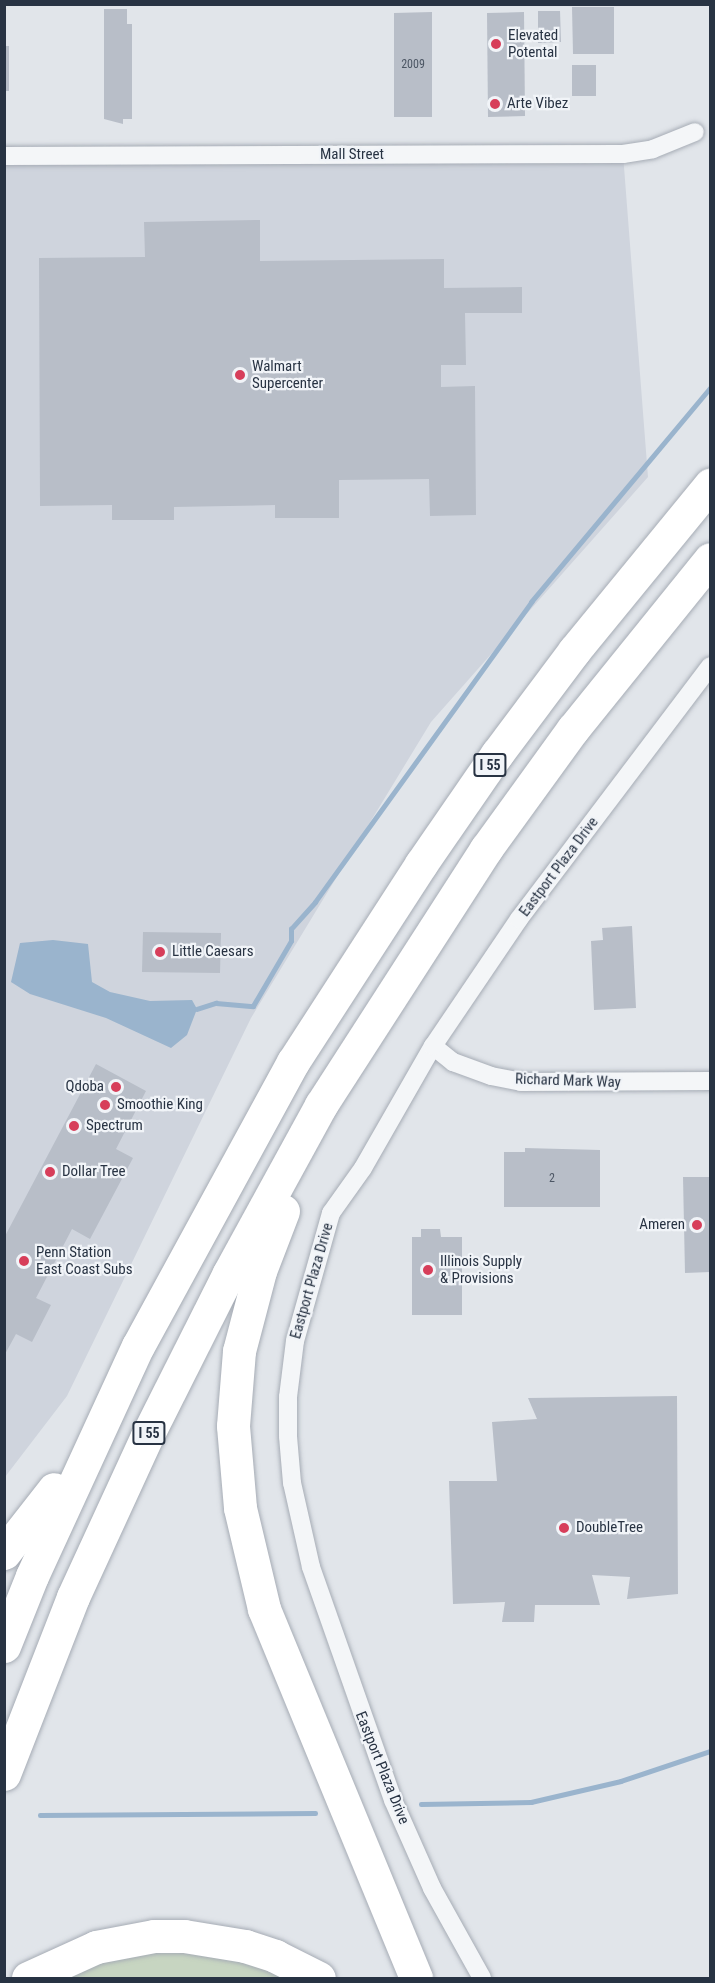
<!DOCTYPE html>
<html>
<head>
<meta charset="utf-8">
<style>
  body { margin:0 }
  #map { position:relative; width:715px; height:1983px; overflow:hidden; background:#e1e5ea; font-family:"Roboto Condensed",sans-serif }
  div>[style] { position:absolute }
  .built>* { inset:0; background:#cfd4dd }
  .green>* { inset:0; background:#c7d5c1 }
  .water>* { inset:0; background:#9ab4cd }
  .stream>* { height:4.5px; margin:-2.25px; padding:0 2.25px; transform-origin:2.25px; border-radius:2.25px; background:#9ab4cd }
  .building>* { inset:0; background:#b8bec8 }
  .roads { filter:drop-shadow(0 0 2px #a6acb5) drop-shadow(0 0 2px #a6acb5) }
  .minor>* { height:18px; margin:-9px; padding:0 9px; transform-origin:9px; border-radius:9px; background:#f4f6f8 }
  .motorway>* { height:33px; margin:-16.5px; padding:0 16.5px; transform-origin:16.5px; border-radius:16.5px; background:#fff }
  .dots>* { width:16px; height:16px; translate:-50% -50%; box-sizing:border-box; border:3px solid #f1f4f8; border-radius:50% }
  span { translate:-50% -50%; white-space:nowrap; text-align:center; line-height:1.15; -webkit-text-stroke:4.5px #f1f4f8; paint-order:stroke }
  .number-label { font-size:12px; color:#4c5664 }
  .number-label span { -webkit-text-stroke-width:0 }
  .shield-label span { padding:2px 4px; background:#f1f4f8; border:2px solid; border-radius:4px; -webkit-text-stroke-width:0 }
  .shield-label { font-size:14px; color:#283343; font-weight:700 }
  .poi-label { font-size:15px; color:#283343 }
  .left { translate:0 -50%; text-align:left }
  .right { translate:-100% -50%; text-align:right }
  .street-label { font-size:15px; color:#283343 }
  .frame { position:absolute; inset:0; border:6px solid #283343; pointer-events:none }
</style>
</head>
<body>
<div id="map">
  <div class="built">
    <i style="clip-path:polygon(623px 154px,648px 477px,431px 722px,251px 1018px,67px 1396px,5px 1477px,5px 156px)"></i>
  </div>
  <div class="green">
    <i style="clip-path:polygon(190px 1942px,302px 1978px,43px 1978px,60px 1969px)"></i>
  </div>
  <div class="water">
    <i style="clip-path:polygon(53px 940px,88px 944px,92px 982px,110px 992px,150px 1001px,192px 1000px,197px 1009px,187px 1035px,171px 1048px,106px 1018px,30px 994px,11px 982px,20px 943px)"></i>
  </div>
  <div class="stream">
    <i style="left:197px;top:1009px;width:20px;rotate:-18deg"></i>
    <i style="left:216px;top:1003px;width:37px;rotate:5deg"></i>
    <i style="left:253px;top:1006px;width:75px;rotate:-59.7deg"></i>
    <i style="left:291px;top:941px;width:12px;rotate:-90deg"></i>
    <i style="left:291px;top:929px;width:36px;rotate:-48deg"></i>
    <i style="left:315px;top:902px;width:370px;rotate:-54.2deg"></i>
    <i style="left:531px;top:602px;width:279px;rotate:-50.1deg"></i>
    <i style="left:421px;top:1804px;width:110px;rotate:-1deg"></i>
    <i style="left:531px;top:1802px;width:92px;rotate:-13.1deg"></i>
    <i style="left:621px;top:1781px;width:94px;rotate:-18.6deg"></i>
    <i style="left:40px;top:1815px;width:275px;rotate:-0.4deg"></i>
  </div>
  <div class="building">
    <i style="clip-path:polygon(572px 7px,614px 7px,614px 54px,573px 54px)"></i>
    <i style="clip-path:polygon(104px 9px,127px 9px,127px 24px,132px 24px,132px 119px,123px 119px,123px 124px,104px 119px)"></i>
    <i style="clip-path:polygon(538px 11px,560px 11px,561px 42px,538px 43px)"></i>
    <i style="clip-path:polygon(432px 12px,432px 117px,394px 117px,394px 13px)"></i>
    <i style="clip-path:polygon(524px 12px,525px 116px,488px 117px,487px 13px)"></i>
    <i style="clip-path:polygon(4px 46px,9px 46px,9px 91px,4px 91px)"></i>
    <i style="clip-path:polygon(572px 65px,596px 65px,596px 96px,572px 96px)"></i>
    <i style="clip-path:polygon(260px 220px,260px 261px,444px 259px,444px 288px,522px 287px,522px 313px,465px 313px,466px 365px,441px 365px,441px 387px,475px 386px,476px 515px,430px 516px,429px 479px,339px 480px,339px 518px,275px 518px,275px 505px,174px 507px,174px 520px,112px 520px,112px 505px,40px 506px,39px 258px,145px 257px,144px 222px)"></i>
    <i style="clip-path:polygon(632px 926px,636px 1008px,594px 1010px,591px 941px,603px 940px,602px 928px)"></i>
    <i style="clip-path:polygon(143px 932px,221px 933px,220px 973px,142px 972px)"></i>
    <i style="clip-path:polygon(96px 1064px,146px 1091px,116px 1149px,133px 1158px,90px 1239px,72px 1229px,36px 1298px,51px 1305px,32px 1342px,16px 1334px,4px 1356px,4px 1238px)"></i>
    <i style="clip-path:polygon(525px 1148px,600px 1150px,600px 1207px,504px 1207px,504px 1152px,525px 1152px)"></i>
    <i style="clip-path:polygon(683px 1177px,710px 1177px,710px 1272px,685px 1273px)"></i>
    <i style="clip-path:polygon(421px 1229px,440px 1229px,441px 1237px,462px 1237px,462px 1315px,412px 1315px,412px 1237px,421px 1237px)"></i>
    <i style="clip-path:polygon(677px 1396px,678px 1594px,627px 1599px,630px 1577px,592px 1575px,600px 1605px,535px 1605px,534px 1622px,502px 1622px,505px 1602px,453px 1604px,449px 1481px,497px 1481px,492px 1422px,537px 1419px,528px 1398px)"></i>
  </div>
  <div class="roads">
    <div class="minor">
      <i style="left:4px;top:156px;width:619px;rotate:-0.19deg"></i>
      <i style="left:623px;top:154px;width:30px;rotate:-9deg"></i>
      <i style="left:653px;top:149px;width:45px;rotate:-22deg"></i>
      <i style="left:433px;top:1046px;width:26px;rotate:39deg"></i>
      <i style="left:453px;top:1062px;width:40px;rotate:20.2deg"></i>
      <i style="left:491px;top:1076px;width:31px;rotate:11deg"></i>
      <i style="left:521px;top:1082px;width:189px;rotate:-0.3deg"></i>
      <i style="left:482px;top:1978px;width:103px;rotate:-119.1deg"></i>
      <i style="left:432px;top:1888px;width:96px;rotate:-113.9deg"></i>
      <i style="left:393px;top:1800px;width:247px;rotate:-109.4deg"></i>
      <i style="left:311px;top:1567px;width:86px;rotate:-102.7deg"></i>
      <i style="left:292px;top:1483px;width:47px;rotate:-94.9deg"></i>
      <i style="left:288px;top:1436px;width:39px;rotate:-90deg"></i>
      <i style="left:288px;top:1397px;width:56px;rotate:-82.9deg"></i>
      <i style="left:295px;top:1341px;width:133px;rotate:-74.3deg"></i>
      <i style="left:331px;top:1213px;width:55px;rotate:-54.6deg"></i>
      <i style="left:363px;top:1168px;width:141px;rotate:-60.2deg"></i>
      <i style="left:433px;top:1046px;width:153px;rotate:-55.9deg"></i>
      <i style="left:519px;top:919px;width:317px;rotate:-52.9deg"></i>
    </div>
    <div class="motorway">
      <i style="left:283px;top:1211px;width:64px;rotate:111deg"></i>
      <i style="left:260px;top:1271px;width:83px;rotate:104.7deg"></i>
      <i style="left:239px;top:1351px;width:75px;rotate:94.6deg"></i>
      <i style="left:233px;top:1426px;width:82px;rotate:85.1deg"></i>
      <i style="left:240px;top:1508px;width:104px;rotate:76.6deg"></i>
      <i style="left:264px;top:1609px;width:399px;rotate:67.6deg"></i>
      <i style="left:4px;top:1553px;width:81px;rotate:-52deg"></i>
      <i style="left:4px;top:1646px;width:75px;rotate:-68.2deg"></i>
      <i style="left:32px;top:1576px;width:253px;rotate:-65.3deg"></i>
      <i style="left:138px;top:1346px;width:324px;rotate:-61.4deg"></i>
      <i style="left:293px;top:1062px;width:236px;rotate:-57.1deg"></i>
      <i style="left:421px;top:864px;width:134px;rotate:-55.4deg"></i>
      <i style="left:497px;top:754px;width:129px;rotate:-53.2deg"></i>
      <i style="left:574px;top:651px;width:215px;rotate:-50.7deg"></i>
      <i style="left:4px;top:1774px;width:190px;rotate:-68.7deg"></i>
      <i style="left:73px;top:1597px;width:177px;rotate:-65.3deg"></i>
      <i style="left:147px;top:1436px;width:182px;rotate:-63.3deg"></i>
      <i style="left:229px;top:1273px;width:192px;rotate:-61.3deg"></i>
      <i style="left:321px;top:1105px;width:305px;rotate:-57.2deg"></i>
      <i style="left:486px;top:849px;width:148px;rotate:-54.1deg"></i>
      <i style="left:573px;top:729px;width:218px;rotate:-51.1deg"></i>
      <i style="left:28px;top:1978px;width:75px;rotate:-24.5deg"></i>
      <i style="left:96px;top:1947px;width:59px;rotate:-10.7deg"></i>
      <i style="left:154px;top:1936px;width:30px"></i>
      <i style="left:184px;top:1936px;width:62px;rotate:9.3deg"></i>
      <i style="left:245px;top:1946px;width:32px;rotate:18deg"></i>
      <i style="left:275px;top:1956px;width:49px;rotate:26.6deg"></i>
    </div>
  </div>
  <div class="dots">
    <i style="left:496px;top:44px;background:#d73e5a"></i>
    <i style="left:495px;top:104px;background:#d73e5a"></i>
    <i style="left:240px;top:375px;background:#d73e5a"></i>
    <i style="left:160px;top:952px;background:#d73e5a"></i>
    <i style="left:116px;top:1087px;background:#d73e5a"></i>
    <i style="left:105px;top:1105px;background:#d73e5a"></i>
    <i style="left:74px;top:1126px;background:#d73e5a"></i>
    <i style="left:50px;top:1172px;background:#d73e5a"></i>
    <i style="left:697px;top:1225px;background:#d73e5a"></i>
    <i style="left:24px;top:1261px;background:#d73e5a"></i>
    <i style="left:428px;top:1270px;background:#d73e5a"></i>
    <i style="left:564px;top:1528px;background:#d73e5a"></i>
  </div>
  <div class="number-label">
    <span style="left:413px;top:65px">2009</span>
    <span style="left:552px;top:1179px">2</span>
  </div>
  <div class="shield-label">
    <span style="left:490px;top:765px">I 55</span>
    <span style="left:149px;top:1433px">I 55</span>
  </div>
  <div class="poi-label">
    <span class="left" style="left:508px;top:44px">Elevated<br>Potental</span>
    <span class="left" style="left:507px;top:104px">Arte Vibez</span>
    <span class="left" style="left:252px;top:375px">Walmart<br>Supercenter</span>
    <span class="left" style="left:172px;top:952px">Little Caesars</span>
    <span class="right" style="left:104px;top:1087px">Qdoba</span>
    <span class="left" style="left:117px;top:1105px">Smoothie King</span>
    <span class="left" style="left:86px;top:1126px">Spectrum</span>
    <span class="left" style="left:62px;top:1172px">Dollar Tree</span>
    <span class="right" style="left:685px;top:1225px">Ameren</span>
    <span class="left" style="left:36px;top:1261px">Penn Station<br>East Coast Subs</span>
    <span class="left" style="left:440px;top:1270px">Illinois Supply<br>&amp; Provisions</span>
    <span class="left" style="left:576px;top:1528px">DoubleTree</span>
  </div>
  <div class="street-label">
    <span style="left:352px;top:155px">Mall Street</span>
    <span style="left:559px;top:867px;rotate:-53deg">Eastport Plaza Drive</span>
    <span style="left:568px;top:1081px;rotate:2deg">Richard Mark Way</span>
    <span style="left:312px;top:1281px;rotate:-74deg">Eastport Plaza Drive</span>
    <span style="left:382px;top:1768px;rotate:68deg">Eastport Plaza Drive</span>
  </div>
  <div class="frame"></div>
</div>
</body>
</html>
